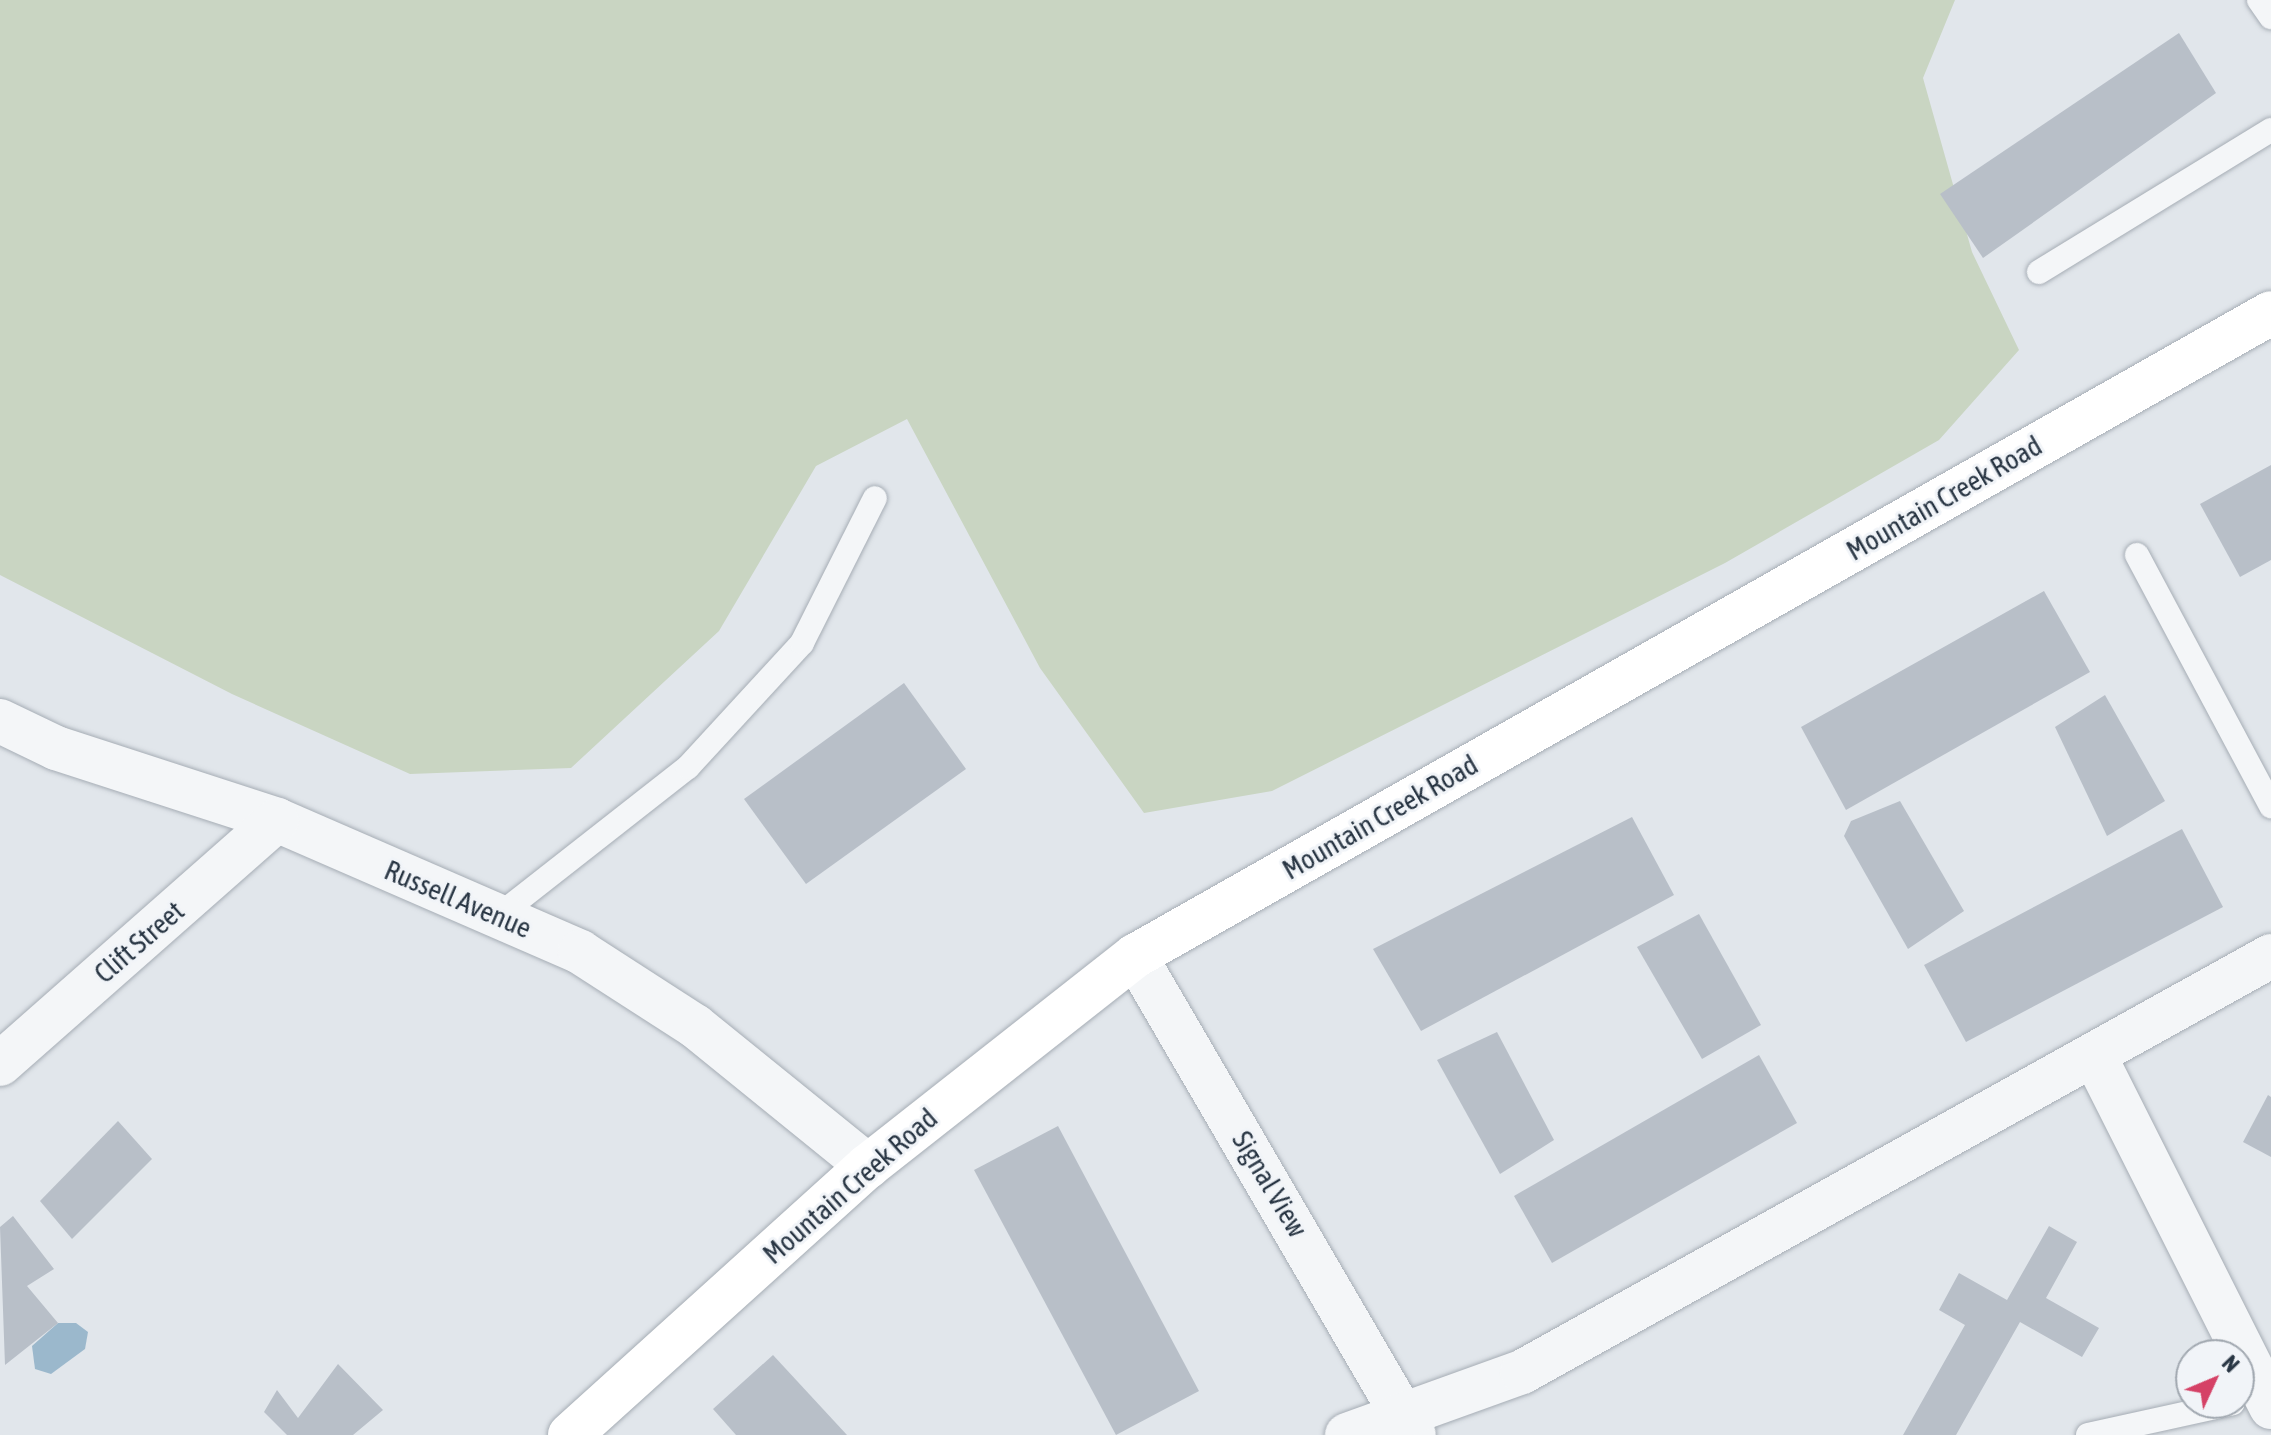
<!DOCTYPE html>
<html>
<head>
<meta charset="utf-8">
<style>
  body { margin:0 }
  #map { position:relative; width:2271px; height:1435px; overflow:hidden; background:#e1e6eb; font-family:"Asap Condensed",sans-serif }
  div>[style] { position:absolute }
  .green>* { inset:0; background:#c9d5c2 }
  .water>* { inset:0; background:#9bb8cc }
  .building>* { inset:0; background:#b8bfc8 }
  .roads { filter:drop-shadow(0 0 2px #a6adb5) drop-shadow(0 0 2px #a6adb5) }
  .service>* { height:24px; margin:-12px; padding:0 12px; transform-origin:12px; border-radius:12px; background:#f4f6f8 }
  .minor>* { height:44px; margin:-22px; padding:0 22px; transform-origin:22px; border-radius:22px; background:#f4f6f8 }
  .secondary>* { height:44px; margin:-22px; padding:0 22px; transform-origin:22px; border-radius:22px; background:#fff }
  span { translate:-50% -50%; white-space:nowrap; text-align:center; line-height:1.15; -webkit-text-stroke:6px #f1f4f8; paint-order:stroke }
  .street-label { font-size:28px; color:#283543 }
  .north { position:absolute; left:2175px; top:1339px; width:80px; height:80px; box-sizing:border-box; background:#f1f4f8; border:2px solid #a1a8b0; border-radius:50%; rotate:46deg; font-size:22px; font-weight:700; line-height:32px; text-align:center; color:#283543 }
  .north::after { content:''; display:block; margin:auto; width:28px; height:36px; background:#d54166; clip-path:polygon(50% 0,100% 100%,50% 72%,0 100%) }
</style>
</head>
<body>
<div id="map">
  <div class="green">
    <i style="clip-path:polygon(0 0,1955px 0,1923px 78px,1972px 252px,2019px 350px,1939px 440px,1725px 563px,1272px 791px,1144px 813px,1040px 668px,907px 419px,816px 466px,719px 631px,571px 768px,410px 774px,232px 694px,0 575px)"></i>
  </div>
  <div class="water">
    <i style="clip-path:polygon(58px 1323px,76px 1323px,88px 1332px,85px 1349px,51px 1374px,35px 1369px,32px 1346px)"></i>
  </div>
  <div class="building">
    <i style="clip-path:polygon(2179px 33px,2216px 93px,1983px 258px,1940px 194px)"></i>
    <i style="clip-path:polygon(2271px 465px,2271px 560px,2240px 577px,2200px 504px)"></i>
    <i style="clip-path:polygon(2044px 591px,2090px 672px,1846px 810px,1801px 727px)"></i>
    <i style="clip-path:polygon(904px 683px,966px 769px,806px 884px,744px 799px)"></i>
    <i style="clip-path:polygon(2105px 695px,2165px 801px,2107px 836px,2055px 727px)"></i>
    <i style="clip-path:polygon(1900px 801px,1964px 911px,1908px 949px,1844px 836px,1851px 821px)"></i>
    <i style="clip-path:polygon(1632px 817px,1674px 895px,1421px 1031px,1373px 949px)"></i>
    <i style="clip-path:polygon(2182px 829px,2223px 907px,1966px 1042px,1924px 965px)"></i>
    <i style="clip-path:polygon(1699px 914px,1761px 1025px,1702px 1059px,1637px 947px)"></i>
    <i style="clip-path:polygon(1497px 1032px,1554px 1140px,1500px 1174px,1437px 1060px)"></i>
    <i style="clip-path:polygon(1759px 1055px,1797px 1123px,1552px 1263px,1514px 1196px)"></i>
    <i style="clip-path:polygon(2268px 1095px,2271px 1097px,2271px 1157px,2243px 1142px)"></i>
    <i style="clip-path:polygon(118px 1121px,152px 1159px,72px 1239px,40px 1201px)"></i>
    <i style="clip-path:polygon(1058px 1126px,1199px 1391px,1116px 1435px,974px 1170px)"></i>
    <i style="clip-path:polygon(13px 1216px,54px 1269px,27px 1286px,58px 1323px,5px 1365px,0 1227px)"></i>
    <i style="clip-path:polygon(2049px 1226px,2077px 1242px,2046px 1298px,2099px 1328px,2082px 1357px,2020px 1322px,1956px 1435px,1903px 1435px,1965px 1325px,1939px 1310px,1959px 1273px,2007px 1300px)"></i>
    <i style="clip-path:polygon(773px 1355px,847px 1435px,736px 1435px,713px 1409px)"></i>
    <i style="clip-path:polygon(338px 1364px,383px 1410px,353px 1435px,287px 1435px,264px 1412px,277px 1390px,298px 1418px)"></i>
  </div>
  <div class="roads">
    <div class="service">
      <i style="left:2259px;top:0;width:21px;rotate:55deg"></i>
      <i style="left:2039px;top:272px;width:272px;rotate:-31.5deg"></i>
      <i style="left:2137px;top:555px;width:285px;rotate:61.9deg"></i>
      <i style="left:498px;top:916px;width:241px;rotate:-38.1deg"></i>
      <i style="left:688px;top:767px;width:168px;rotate:-47.4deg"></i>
      <i style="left:802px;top:643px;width:162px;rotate:-63.3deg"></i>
      <i style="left:2088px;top:1435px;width:148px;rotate:-12.4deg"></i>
    </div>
    <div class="minor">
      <i style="left:0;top:721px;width:62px;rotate:25.7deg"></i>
      <i style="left:56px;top:748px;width:232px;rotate:18deg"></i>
      <i style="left:277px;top:820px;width:331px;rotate:23.5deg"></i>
      <i style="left:580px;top:952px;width:137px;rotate:32.8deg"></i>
      <i style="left:695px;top:1026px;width:223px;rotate:39deg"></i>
      <i style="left:1135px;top:956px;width:554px;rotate:59.78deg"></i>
      <i style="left:2094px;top:1055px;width:394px;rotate:63.3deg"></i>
      <i style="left:0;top:1064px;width:369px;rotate:-41.4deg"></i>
      <i style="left:1347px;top:1435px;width:186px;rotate:-19.8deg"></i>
      <i style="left:1522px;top:1372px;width:857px;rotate:-29.05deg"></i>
    </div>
    <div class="secondary">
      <i style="left:570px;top:1435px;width:401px;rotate:-42.1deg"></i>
      <i style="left:868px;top:1166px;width:340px;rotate:-38.2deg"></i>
      <i style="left:1135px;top:956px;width:1305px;rotate:-29.51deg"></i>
    </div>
  </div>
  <div class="street-label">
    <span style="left:1944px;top:498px;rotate:-30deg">Mountain Creek Road</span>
    <span style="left:1380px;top:817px;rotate:-30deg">Mountain Creek Road</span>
    <span style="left:458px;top:899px;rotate:23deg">Russell Avenue</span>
    <span style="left:139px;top:942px;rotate:-41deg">Clift Street</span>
    <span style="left:1270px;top:1184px;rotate:59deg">Signal View</span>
    <span style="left:850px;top:1186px;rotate:-41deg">Mountain Creek Road</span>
  </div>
  <div class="north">N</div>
</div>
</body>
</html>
